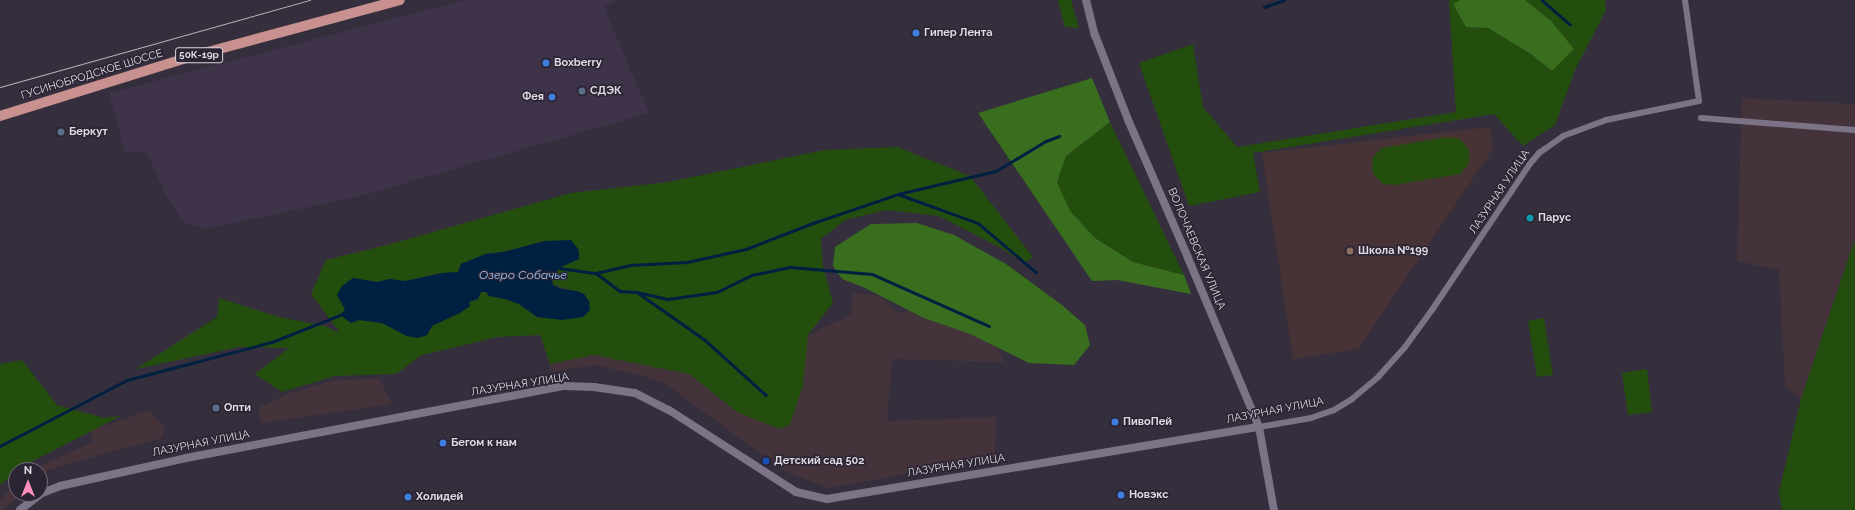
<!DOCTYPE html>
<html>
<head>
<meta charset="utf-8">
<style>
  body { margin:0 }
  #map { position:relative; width:1855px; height:510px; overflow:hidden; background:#352e3d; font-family:Raleway,sans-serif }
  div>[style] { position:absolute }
  .built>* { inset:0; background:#3e3349 }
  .industrial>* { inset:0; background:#45333c }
  .education>* { inset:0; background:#473335 }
  .green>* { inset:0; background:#244e0e }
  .forest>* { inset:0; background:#386e1e }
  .water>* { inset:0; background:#002042 }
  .stream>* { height:2.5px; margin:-1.25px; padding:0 1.25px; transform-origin:1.25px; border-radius:1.25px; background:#002042 }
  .minor>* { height:6px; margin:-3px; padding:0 3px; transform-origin:3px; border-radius:3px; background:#7c7486 }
  .tertiary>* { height:8px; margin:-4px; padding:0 4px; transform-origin:4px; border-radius:4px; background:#7c7486 }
  .primary>* { height:10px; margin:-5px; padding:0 5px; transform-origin:5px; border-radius:5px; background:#c8908e }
  .tram>* { height:1px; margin:-0.5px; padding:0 0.5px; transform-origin:0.5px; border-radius:0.5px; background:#b9b4bf }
  .dots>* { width:11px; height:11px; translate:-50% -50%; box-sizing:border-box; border:2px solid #2b2433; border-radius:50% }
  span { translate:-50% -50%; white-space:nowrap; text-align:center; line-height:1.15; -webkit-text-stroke:3px #2b2433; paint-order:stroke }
  .shield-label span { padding:1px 3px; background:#2b2433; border:1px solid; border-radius:3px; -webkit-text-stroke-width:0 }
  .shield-label { font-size:10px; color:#dedae4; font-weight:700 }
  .poi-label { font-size:11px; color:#dedae4; font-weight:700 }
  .left { translate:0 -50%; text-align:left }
  .right { translate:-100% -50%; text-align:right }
  .street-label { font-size:11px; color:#dedae4 }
  .water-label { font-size:12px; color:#93c2f9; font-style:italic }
  .north { position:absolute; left:8px; top:462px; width:40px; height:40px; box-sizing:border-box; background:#2b2433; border:1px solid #736d7a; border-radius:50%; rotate:0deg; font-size:11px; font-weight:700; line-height:16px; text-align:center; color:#dedae4 }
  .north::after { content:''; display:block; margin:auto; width:14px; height:18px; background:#ff8ebb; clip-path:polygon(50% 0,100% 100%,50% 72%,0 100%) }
</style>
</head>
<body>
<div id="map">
  <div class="built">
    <i style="clip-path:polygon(465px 0,619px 0,604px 7px,649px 113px,357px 197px,204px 229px,183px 222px,164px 192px,147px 153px,125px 152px,109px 93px)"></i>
  </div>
  <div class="industrial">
    <i style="clip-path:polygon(1742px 98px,1855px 104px,1855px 238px,1801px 399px,1785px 387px,1779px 270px,1737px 261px)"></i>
    <i style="clip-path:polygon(853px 293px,881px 296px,898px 313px,910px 310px,924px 318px,970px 334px,998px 348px,1005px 362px,892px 359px,887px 421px,996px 417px,995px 458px,828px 488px,785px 471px,664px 383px,643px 376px,595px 365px,550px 372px,550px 364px,594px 355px,689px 374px,737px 412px,790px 425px,803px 386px,808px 335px,851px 315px)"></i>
    <i style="clip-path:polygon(379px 378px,392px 404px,261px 423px,258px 408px,290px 393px,331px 381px)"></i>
    <i style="clip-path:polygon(148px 410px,165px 428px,162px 438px,78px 461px,47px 471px,40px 477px,40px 470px,31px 470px,93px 442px,91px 431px)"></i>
    <i style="clip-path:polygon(16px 484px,16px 494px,20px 494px,4px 510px,0 510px,0 500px)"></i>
  </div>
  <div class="education">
    <i style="clip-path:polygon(1490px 127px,1493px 149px,1358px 349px,1293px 359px,1262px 153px)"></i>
  </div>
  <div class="green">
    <i style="clip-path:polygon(1058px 0,1071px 0,1079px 28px,1065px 27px)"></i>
    <i style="clip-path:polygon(1449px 0,1460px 0,1453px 4px,1466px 27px,1488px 28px,1531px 54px,1552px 71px,1551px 21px,1525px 0,1605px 0,1606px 10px,1575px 70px,1555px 125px,1523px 146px,1494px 114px,1253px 153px,1260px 192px,1189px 206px,1139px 63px,1193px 44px,1203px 107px,1237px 147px,1456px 112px)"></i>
    <i style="clip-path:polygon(1110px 122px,1184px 275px,1133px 262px,1095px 238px,1070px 212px,1057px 182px,1066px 156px)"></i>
    <i style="clip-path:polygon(1448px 137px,1460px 139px,1468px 148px,1470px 159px,1468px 165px,1460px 174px,1395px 185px,1383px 184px,1374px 175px,1372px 169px,1373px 157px,1382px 148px)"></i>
    <i style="clip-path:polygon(evenodd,897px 147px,970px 176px,1033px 257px,1024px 263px,999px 247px,939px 216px,886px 210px,845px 220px,821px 239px,823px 267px,833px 303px,808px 335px,803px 386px,790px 425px,779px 429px,737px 412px,689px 374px,594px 355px,550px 364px,540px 335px,498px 337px,422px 355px,396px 374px,335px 376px,282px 392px,255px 374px,289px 348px,239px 347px,136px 369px,217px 317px,219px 298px,279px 317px,325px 326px,340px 333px,311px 294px,326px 260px,387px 245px,571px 193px,668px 182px,825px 150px,897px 147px,545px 241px,554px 274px,552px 280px,553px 285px,570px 290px,583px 317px,549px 318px,537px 317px,519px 304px,505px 299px,492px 297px,487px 292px,481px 292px,469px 302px,470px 306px,460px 313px,432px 326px,427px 335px,407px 336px,382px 323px,359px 320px,351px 323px,340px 315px,345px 310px,353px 278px,377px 282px,389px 279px,405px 281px,442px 273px,458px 272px,485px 254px,503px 252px,545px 241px)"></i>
    <i style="clip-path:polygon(1855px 239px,1855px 510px,1782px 510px,1779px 492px,1801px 399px)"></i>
    <i style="clip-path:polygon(1544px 318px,1553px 375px,1537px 377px,1528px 321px)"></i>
    <i style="clip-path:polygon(22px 360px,57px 405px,104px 418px,121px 416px,25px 465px,16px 470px,16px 472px,0 485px,0 364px)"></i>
    <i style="clip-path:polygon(1647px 369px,1652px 412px,1628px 415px,1622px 373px)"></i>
  </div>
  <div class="forest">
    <i style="clip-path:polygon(1460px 0,1525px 0,1551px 21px,1574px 49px,1552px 71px,1531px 54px,1488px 28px,1466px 27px,1453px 4px)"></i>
    <i style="clip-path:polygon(1092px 78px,1110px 122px,1066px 156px,1057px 182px,1070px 211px,1095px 238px,1133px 262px,1184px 275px,1191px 294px,1117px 280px,1092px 281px,978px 113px)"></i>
    <i style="clip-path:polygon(917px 223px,954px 235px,1006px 264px,1062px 305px,1085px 325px,1090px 345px,1074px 365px,1029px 363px,970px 334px,924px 318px,863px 287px,842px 279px,833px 266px,835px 247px,871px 224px)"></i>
  </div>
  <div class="water">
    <i style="clip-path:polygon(571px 240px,579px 250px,579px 259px,559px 268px,552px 280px,553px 285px,561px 289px,577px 291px,584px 294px,589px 301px,590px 310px,583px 317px,562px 320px,537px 317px,519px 304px,505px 299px,489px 296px,486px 292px,481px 292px,478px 299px,469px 302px,470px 306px,460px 313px,432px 326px,427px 335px,418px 338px,407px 336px,382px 323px,359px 320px,351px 323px,340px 315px,345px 310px,337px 295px,342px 286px,353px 278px,377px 282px,389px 279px,405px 281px,442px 273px,458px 272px,461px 264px,485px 254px,503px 252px,545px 241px)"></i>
  </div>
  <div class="stream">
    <i style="left:1542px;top:0;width:37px;rotate:41deg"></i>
    <i style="left:1264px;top:7px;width:21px;rotate:-19deg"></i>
    <i style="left:898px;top:194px;width:101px;rotate:-13.2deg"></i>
    <i style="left:996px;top:171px;width:58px;rotate:-31deg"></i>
    <i style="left:1046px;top:141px;width:14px;rotate:-21deg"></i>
    <i style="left:559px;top:268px;width:37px;rotate:8deg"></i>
    <i style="left:596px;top:273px;width:30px;rotate:37deg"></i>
    <i style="left:620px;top:291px;width:17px;rotate:3deg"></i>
    <i style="left:637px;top:292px;width:83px;rotate:35.2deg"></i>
    <i style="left:705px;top:340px;width:82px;rotate:42deg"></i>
    <i style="left:596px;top:273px;width:35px;rotate:-13deg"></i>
    <i style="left:630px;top:265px;width:57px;rotate:-3deg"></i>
    <i style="left:687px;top:262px;width:60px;rotate:-12.4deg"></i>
    <i style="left:746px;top:249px;width:72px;rotate:-21.2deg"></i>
    <i style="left:813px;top:223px;width:90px;rotate:-18.8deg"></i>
    <i style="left:898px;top:194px;width:85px;rotate:19.9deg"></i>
    <i style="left:978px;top:223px;width:76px;rotate:40.2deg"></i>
    <i style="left:637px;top:292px;width:32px;rotate:13deg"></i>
    <i style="left:668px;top:299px;width:49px;rotate:-8.1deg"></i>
    <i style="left:717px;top:292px;width:39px;rotate:-26deg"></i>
    <i style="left:752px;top:275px;width:39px;rotate:-12deg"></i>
    <i style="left:790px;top:267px;width:82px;rotate:4.9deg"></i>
    <i style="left:872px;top:274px;width:128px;rotate:24deg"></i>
    <i style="left:0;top:446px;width:143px;rotate:-27.5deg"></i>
    <i style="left:127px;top:380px;width:150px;rotate:-14.7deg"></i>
    <i style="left:272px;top:342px;width:73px;rotate:-21.7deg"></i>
  </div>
  <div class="minor">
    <i style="left:1701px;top:118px;width:154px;rotate:4.5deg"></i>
    <i style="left:1259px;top:427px;width:53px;rotate:-9.8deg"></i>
    <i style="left:1311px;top:418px;width:24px;rotate:-19deg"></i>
    <i style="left:1334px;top:410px;width:21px;rotate:-31deg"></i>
    <i style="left:1352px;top:399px;width:35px;rotate:-40deg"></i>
    <i style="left:1379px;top:376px;width:39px;rotate:-48deg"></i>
    <i style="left:1405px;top:347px;width:46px;rotate:-53.9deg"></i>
    <i style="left:1432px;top:310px;width:174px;rotate:-56.2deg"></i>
    <i style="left:1529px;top:165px;width:16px;rotate:-50deg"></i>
    <i style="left:1539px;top:153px;width:29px;rotate:-35deg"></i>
    <i style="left:1563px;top:136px;width:46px;rotate:-20.4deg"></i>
    <i style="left:1606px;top:120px;width:95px;rotate:-11.5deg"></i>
    <i style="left:1699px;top:101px;width:102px;rotate:-97.9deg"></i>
  </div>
  <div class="tertiary">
    <i style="left:1086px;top:0;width:36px;rotate:76deg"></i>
    <i style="left:1095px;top:35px;width:93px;rotate:68.7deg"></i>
    <i style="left:1129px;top:122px;width:148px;rotate:66.5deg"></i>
    <i style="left:1188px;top:258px;width:183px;rotate:67.2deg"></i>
    <i style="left:1259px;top:427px;width:84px;rotate:79.8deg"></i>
    <i style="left:20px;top:510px;width:28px;rotate:-38deg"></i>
    <i style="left:42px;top:493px;width:19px;rotate:-21deg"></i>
    <i style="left:60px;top:486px;width:129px;rotate:-12.5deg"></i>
    <i style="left:186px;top:458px;width:385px;rotate:-10.8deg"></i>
    <i style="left:564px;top:386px;width:30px;rotate:2deg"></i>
    <i style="left:594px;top:387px;width:41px;rotate:8.3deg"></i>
    <i style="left:635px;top:393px;width:38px;rotate:27deg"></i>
    <i style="left:669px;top:410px;width:151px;rotate:32.8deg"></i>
    <i style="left:796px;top:492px;width:32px;rotate:13deg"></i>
    <i style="left:827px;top:499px;width:438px;rotate:-9.5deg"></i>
  </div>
  <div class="primary">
    <i style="left:0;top:116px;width:202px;rotate:-17.3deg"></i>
    <i style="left:193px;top:56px;width:214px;rotate:-15.1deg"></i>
  </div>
  <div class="tram">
    <i style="left:0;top:87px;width:322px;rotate:-15.7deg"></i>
  </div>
  <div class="dots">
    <i style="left:916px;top:33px;background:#3f7fe0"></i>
    <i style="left:546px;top:63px;background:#3f7fe0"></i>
    <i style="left:582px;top:91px;background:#5c6f8a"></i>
    <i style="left:552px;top:97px;background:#3f7fe0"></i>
    <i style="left:61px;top:132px;background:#5c6f8a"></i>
    <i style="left:1530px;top:218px;background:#0f9aa8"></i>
    <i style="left:1350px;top:251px;background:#8d6e63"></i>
    <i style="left:216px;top:408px;background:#5c6f8a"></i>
    <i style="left:1115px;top:422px;background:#3f7fe0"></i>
    <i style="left:443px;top:443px;background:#3f7fe0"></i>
    <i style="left:766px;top:461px;background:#1a4fb4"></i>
    <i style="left:1121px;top:495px;background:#3f7fe0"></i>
    <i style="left:408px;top:497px;background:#3f7fe0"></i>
  </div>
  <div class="shield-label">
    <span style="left:199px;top:55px">50К-19р</span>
  </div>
  <div class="poi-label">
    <span class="left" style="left:924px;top:33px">Гипер Лента</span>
    <span class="left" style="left:554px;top:63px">Boxberry</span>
    <span class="left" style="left:590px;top:91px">СДЭК</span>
    <span class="right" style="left:544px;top:97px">Фея</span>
    <span class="left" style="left:69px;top:132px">Беркут</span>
    <span class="left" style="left:1538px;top:218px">Парус</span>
    <span class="left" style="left:1358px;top:251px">Школа №199</span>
    <span class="left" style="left:224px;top:408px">Опти</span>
    <span class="left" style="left:1123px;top:422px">ПивоПей</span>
    <span class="left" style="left:451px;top:443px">Бегом к нам</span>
    <span class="left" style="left:774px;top:461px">Детский сад 502</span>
    <span class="left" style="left:1129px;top:495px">Новэкс</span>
    <span class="left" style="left:416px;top:497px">Холидей</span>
  </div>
  <div class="street-label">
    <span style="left:92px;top:75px;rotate:-17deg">ГУСИНОБРОДСКОЕ ШОССЕ</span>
    <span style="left:1500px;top:192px;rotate:-56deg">ЛАЗУРНАЯ УЛИЦА</span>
    <span style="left:1196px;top:249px;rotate:67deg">ВОЛОЧАЕВСКАЯ УЛИЦА</span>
    <span style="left:520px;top:385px;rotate:-9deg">ЛАЗУРНАЯ УЛИЦА</span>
    <span style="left:1275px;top:411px;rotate:-11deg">ЛАЗУРНАЯ УЛИЦА</span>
    <span style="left:201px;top:444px;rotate:-11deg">ЛАЗУРНАЯ УЛИЦА</span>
    <span style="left:956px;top:466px;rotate:-9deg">ЛАЗУРНАЯ УЛИЦА</span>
  </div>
  <div class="water-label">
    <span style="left:523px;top:276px">Озеро Собачье</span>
  </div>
  <div class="north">N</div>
</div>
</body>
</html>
